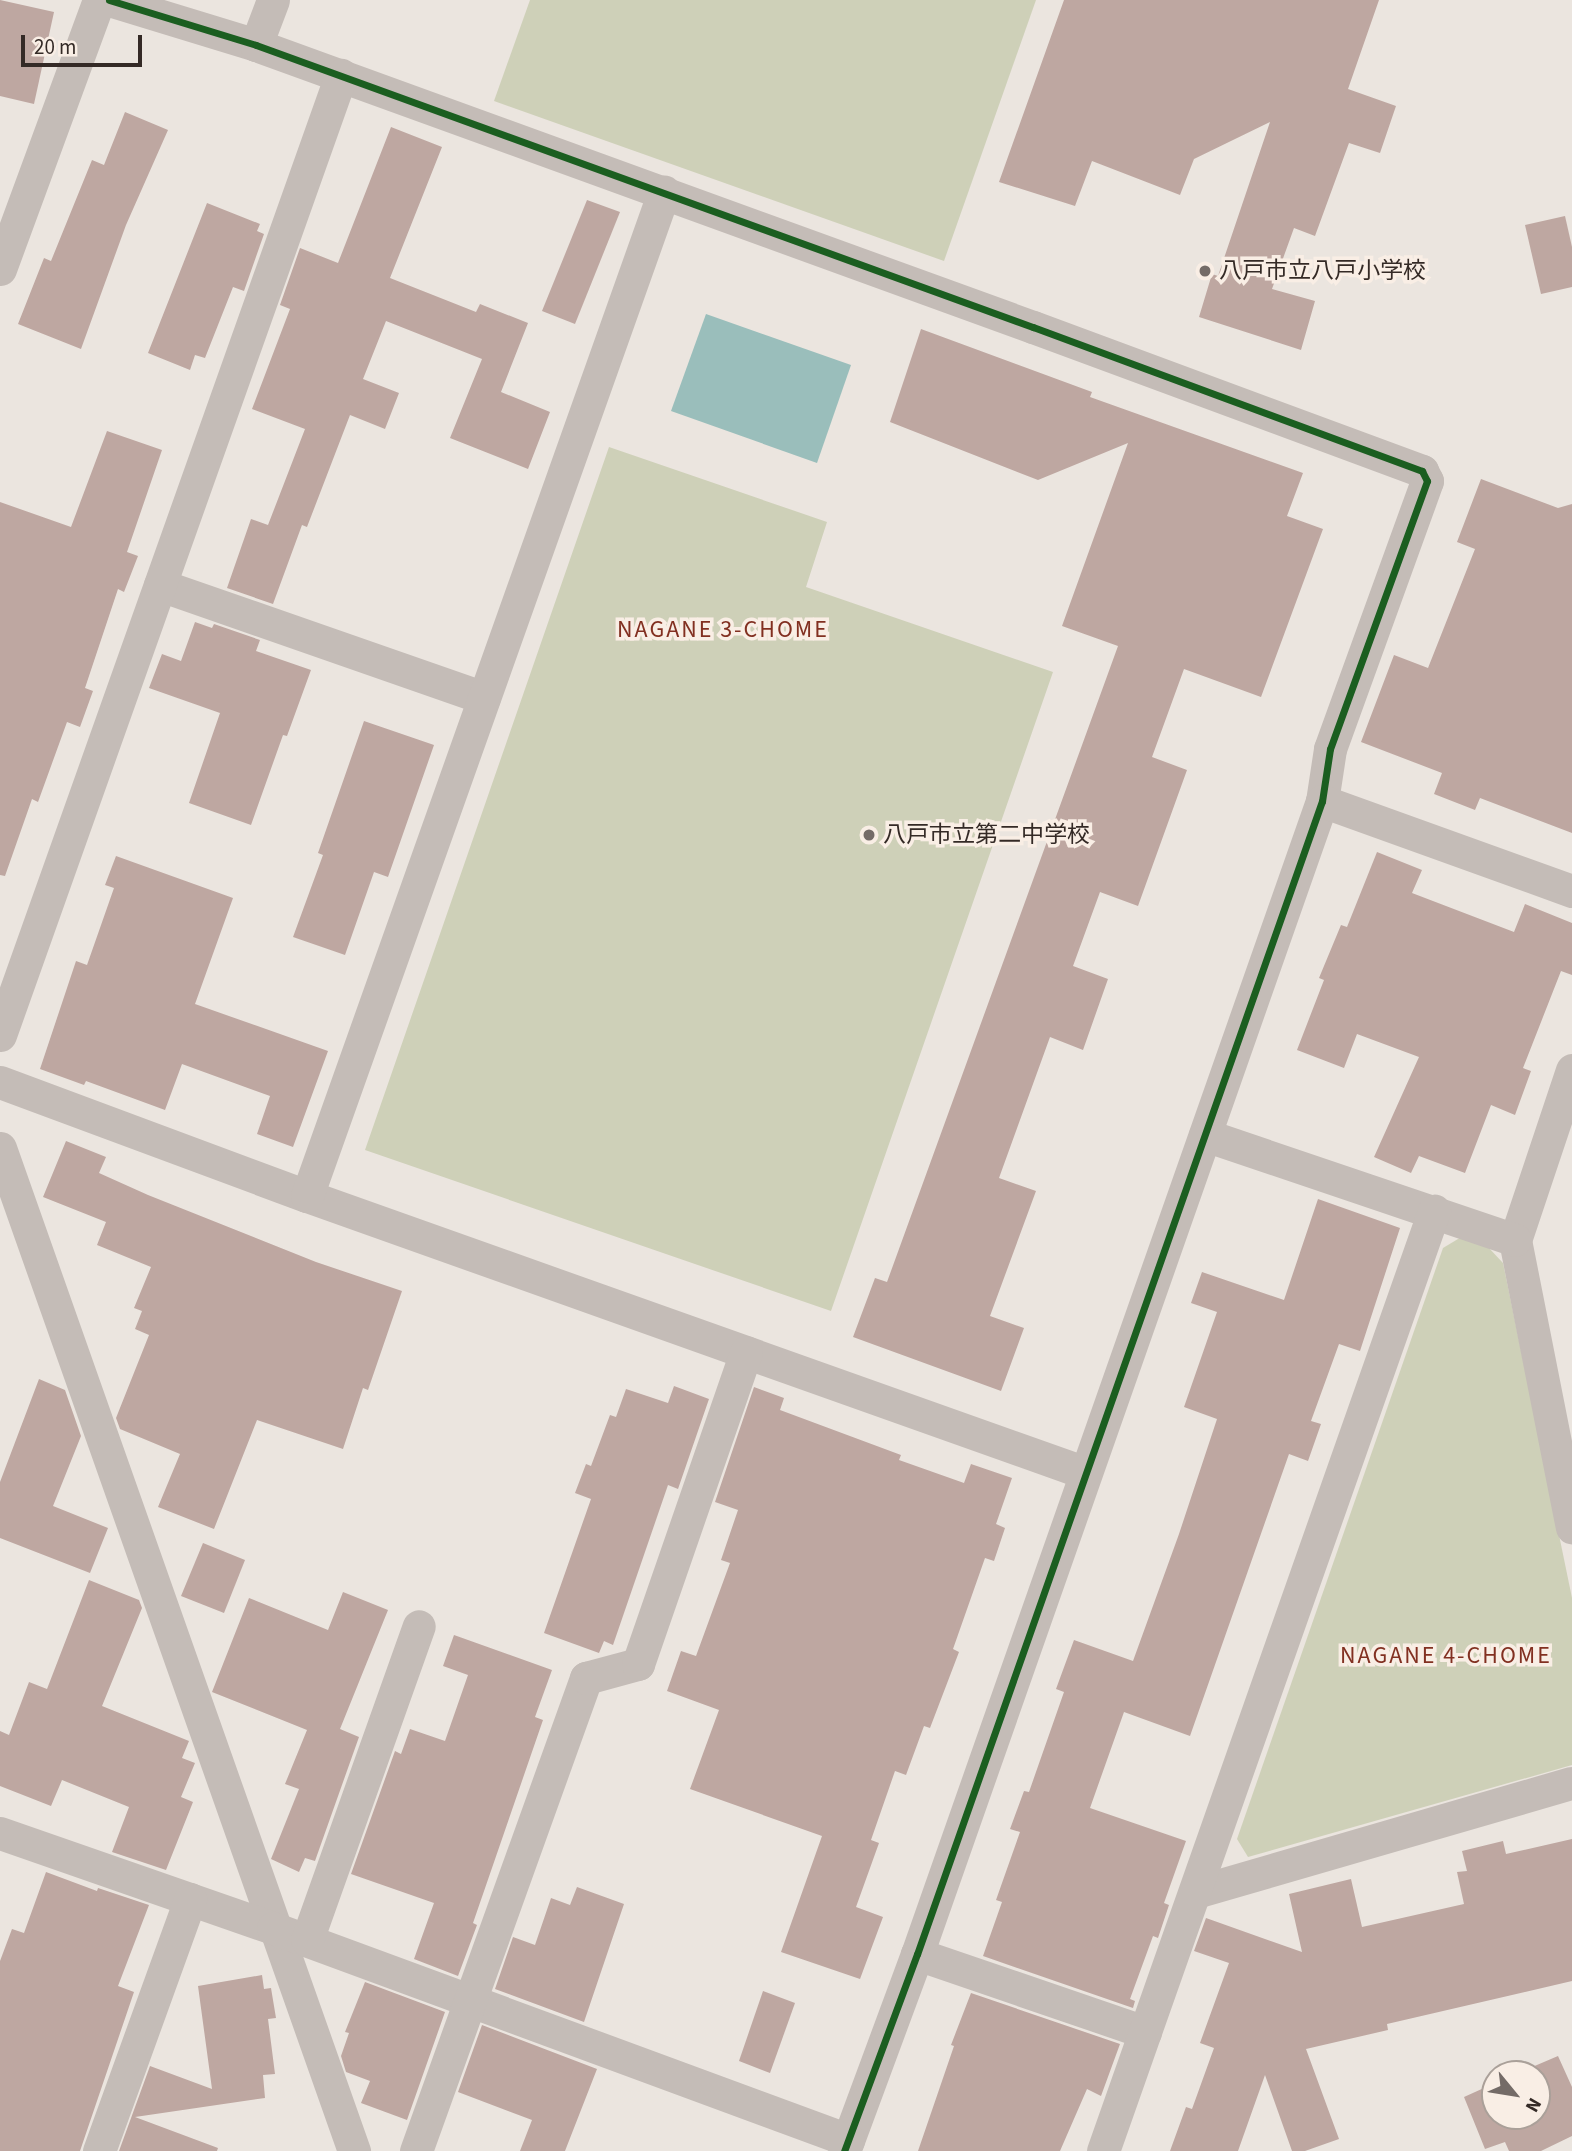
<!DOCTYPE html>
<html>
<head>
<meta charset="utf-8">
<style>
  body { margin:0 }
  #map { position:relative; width:1572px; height:2151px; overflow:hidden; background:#ebe5df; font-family:"Source Sans 3","Noto Sans JP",sans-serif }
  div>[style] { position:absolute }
  .green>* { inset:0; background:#ced0b8 }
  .water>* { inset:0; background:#9abebb }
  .building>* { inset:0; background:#bea7a1 }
  .street>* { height:33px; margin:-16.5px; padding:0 16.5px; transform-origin:16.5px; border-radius:16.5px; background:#c4bcb7 }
  .cycleway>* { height:7px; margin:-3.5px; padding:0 3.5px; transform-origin:3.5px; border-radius:3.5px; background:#1b5e20 }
  .dots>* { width:19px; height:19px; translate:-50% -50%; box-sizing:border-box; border:4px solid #f9eee5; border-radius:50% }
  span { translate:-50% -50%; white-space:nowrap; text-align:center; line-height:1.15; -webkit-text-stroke:7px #f9eee5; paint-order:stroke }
  .poi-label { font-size:23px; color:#342a26 }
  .left { translate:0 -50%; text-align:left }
  .neighbourhood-label { font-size:24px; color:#823021; letter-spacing:2px }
  .north { position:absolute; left:1481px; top:2060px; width:70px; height:70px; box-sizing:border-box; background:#f9eee5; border:2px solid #aaa099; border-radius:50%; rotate:120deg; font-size:19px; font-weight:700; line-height:28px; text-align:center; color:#342a26 }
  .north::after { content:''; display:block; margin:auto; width:24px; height:32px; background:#746b67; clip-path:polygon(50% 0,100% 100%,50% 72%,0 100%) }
  .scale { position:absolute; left:21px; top:35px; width:121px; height:32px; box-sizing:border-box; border:4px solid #342a26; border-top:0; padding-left:9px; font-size:21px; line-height:24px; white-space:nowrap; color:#342a26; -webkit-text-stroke:5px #f9eee5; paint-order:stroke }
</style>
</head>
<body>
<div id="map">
  <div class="green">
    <i style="clip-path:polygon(530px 0,1036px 0,944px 261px,494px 101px)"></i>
    <i style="clip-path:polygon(609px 447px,827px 522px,806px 587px,1053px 672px,831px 1311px,365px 1150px)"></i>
    <i style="clip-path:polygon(1463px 1236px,1488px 1247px,1503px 1263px,1572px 1598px,1572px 1765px,1248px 1857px,1237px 1839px,1443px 1248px)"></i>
  </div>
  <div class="water">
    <i style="clip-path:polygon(706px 314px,851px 365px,817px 463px,671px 411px)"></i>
  </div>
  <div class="building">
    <i style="clip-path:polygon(0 0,54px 12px,34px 104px,0 96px)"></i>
    <i style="clip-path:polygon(1064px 0,1379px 0,1348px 89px,1396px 106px,1380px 153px,1349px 143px,1315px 236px,1294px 228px,1272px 289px,1315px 301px,1301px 350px,1199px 317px,1212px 274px,1218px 276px,1270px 122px,1194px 159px,1180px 195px,1092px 161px,1075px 206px,999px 182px)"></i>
    <i style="clip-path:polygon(125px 112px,168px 130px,126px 225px,81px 349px,18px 324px,44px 258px,51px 261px,92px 160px,104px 165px)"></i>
    <i style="clip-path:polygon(391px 127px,442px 147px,390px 278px,476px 312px,480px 304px,528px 323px,501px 392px,550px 412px,528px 469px,450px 438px,482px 359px,386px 321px,363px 379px,399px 393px,385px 429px,350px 415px,307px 527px,302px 525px,273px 604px,227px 588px,251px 519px,268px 525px,305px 429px,252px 409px,290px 309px,280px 305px,300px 248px,338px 263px)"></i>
    <i style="clip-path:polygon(587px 200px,620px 212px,575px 324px,542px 311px)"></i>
    <i style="clip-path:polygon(207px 203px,260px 224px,257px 231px,264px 234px,244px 291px,233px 287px,205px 358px,195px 355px,190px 370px,148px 353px)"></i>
    <i style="clip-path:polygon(1565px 216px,1572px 247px,1572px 287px,1541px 294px,1525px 225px)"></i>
    <i style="clip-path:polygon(921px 329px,1092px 392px,1090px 397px,1303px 473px,1287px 516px,1323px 529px,1261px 697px,1184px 669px,1152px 757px,1187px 770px,1138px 906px,1100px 892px,1073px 966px,1108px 979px,1083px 1050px,1050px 1037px,999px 1178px,1036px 1191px,990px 1316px,1024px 1328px,1001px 1391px,853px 1337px,875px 1278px,887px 1282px,1118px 646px,1062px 626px,1128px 443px,1038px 480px,890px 422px)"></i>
    <i style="clip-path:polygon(107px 431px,162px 450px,127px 552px,138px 556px,124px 592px,118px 589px,85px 688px,93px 691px,80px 727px,67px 722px,38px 802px,32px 799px,5px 876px,0 875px,0 502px,71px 527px)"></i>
    <i style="clip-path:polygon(1481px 479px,1558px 508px,1572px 504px,1572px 833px,1480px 798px,1475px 810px,1434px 794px,1442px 773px,1361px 742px,1394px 655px,1428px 668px,1475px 549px,1457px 542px)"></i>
    <i style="clip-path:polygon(195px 622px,212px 628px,214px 624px,260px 640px,256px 651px,311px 670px,287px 736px,283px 735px,251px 825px,189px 803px,220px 713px,149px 688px,162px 654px,181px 661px)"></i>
    <i style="clip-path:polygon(364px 721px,434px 745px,388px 877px,374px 872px,345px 955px,293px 937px,323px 855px,318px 853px)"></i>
    <i style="clip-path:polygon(1377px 852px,1422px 870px,1412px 893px,1514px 932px,1525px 904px,1572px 923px,1572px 975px,1561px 971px,1523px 1068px,1531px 1071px,1515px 1115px,1491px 1105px,1465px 1173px,1419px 1156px,1411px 1173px,1374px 1157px,1419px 1057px,1357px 1034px,1344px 1068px,1297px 1050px,1324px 980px,1319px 978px,1341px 925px,1347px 927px)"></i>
    <i style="clip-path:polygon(116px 856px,233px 898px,195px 1004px,328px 1051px,293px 1147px,257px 1134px,270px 1096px,182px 1064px,165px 1110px,86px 1081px,84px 1085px,40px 1069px,76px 961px,87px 965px,114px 888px,105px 885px)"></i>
    <i style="clip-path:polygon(66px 1141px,106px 1157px,99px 1173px,148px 1195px,316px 1262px,402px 1291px,368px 1390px,363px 1388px,343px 1449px,257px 1420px,214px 1529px,158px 1507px,180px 1454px,120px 1429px,116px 1418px,149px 1335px,135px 1329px,142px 1311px,134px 1308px,151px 1267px,97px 1245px,106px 1222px,43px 1197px)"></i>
    <i style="clip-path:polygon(1318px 1199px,1400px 1228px,1360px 1351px,1339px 1344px,1311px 1421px,1321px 1424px,1308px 1461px,1289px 1454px,1190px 1736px,1124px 1712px,1090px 1808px,1186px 1841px,1164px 1903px,1169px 1905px,1158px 1938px,1153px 1936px,1130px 1999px,1135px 2001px,1133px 2008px,983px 1956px,1002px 1902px,996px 1900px,1020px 1832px,1010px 1829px,1024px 1791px,1029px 1792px,1064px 1692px,1056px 1689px,1074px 1640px,1133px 1661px,1179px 1534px,1217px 1419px,1184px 1407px,1217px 1312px,1191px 1303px,1202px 1272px,1284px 1300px)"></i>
    <i style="clip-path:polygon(39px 1379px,65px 1390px,81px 1436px,53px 1506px,108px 1528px,90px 1573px,0 1538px,0 1482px)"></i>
    <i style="clip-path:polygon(674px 1386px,709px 1399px,678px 1489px,668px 1485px,613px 1645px,604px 1641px,599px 1653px,544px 1633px,591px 1499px,575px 1493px,586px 1464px,591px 1466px,610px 1415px,616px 1417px,626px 1389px,668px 1403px)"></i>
    <i style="clip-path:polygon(754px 1387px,784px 1398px,780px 1410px,901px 1455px,899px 1460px,964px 1483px,971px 1464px,1012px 1478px,996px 1524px,1005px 1528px,994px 1561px,985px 1558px,953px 1649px,959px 1652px,930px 1728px,924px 1726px,906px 1775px,895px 1771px,871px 1840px,879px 1843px,856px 1907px,883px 1917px,860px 1979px,781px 1952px,822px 1836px,690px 1789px,719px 1710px,667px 1691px,681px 1651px,696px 1656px,730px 1563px,721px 1560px,738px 1510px,715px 1502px)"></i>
    <i style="clip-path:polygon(203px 1543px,245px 1560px,224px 1613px,181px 1596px)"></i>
    <i style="clip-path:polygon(89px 1580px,139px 1600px,142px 1608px,102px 1706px,189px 1741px,182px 1758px,195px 1763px,181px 1797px,193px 1802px,166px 1870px,112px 1852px,129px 1807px,62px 1780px,51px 1806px,0 1786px,0 1731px,9px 1735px,29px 1682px,47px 1689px)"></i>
    <i style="clip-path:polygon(343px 1592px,388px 1610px,340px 1729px,359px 1737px,315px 1861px,305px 1858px,299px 1872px,271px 1859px,299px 1789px,285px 1784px,307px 1730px,212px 1692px,249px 1598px,328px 1630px)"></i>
    <i style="clip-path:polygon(454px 1635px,552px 1670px,535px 1717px,543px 1720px,473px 1923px,477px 1925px,458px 1976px,414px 1959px,434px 1903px,351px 1874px,395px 1751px,401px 1754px,410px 1729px,445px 1741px,468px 1675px,443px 1666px)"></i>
    <i style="clip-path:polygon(1572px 1839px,1572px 1981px,1387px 2024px,1388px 2030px,1306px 2049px,1339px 2139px,1305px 2151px,1292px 2151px,1265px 2075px,1238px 2151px,1170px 2151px,1186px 2107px,1192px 2109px,1214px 2048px,1200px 2043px,1229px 1963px,1194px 1951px,1206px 1918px,1302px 1952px,1289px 1894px,1351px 1879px,1362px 1927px,1464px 1904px,1457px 1872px,1467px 1871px,1462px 1851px,1503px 1841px,1506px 1854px)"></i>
    <i style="clip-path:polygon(46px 1872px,97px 1891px,98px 1888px,149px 1905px,118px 1986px,134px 1992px,80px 2151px,0 2151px,0 1961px,12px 1929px,24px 1933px)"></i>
    <i style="clip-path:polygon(577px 1887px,624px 1904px,584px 2022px,495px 1989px,513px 1937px,535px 1945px,551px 1898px,570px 1905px)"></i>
    <i style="clip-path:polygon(262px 1975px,264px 1989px,271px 1988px,276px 2018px,268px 2019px,275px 2074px,263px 2075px,265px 2098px,135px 2117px,218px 2148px,217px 2151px,119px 2151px,150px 2066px,212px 2089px,198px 1986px)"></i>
    <i style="clip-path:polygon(365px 1982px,445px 2012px,407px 2120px,361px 2103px,370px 2081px,346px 2072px,341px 2056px,349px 2033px,345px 2032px)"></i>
    <i style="clip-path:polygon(763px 1991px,795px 2003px,770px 2073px,739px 2061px)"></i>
    <i style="clip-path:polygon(971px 1993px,1120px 2044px,1101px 2096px,1087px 2089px,1060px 2151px,918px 2151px,954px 2046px,951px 2045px)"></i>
    <i style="clip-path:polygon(482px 2025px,597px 2069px,565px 2151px,520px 2151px,532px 2120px,458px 2092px)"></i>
    <i style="clip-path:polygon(1558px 2056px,1572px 2087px,1572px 2136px,1541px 2151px,1509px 2151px,1505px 2142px,1485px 2149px,1464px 2097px,1495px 2083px,1495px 2116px,1537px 2116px,1537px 2074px,1516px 2074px)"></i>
  </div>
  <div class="street">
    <i style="left:109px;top:0;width:154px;rotate:17deg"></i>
    <i style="left:256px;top:45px;width:827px;rotate:19.95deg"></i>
    <i style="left:1033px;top:327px;width:415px;rotate:20.3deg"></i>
    <i style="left:1422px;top:471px;width:11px;rotate:63deg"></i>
    <i style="left:1427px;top:481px;width:285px;rotate:109.9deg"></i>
    <i style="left:1330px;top:749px;width:53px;rotate:98.7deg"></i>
    <i style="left:1322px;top:801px;width:1222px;rotate:109.35deg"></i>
    <i style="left:917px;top:1954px;width:210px;rotate:110.3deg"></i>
    <i style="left:256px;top:45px;width:48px;rotate:-69.3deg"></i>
    <i style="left:0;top:269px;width:287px;rotate:-69.8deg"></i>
    <i style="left:160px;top:585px;width:343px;rotate:19.2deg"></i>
    <i style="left:1322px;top:801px;width:266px;rotate:19.8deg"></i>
    <i style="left:0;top:1035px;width:1019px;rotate:-70.44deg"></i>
    <i style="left:1572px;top:1070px;width:179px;rotate:108.5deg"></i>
    <i style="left:1515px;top:1240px;width:293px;rotate:78.8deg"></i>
    <i style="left:0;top:1082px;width:327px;rotate:20.4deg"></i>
    <i style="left:307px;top:1196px;width:824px;rotate:19.58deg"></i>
    <i style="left:1205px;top:1135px;width:327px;rotate:18.7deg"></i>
    <i style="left:0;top:1148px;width:1064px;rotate:70.56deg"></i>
    <i style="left:307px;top:1196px;width:1066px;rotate:-70.43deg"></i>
    <i style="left:0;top:1833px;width:289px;rotate:19.2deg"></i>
    <i style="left:273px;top:1928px;width:613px;rotate:20.24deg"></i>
    <i style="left:1196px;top:1892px;width:391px;rotate:-16.2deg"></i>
    <i style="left:307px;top:1940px;width:333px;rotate:-70.4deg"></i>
    <i style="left:917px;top:1954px;width:241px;rotate:18.9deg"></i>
    <i style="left:99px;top:2151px;width:268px;rotate:-70.1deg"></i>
    <i style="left:416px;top:2151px;width:503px;rotate:-70.23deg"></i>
    <i style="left:586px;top:1678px;width:54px;rotate:-15.1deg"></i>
    <i style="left:638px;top:1664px;width:330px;rotate:-70.9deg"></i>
    <i style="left:1103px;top:2151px;width:997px;rotate:-70.6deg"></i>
  </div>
  <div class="cycleway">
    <i style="left:109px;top:0;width:154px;rotate:17deg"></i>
    <i style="left:256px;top:45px;width:827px;rotate:19.95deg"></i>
    <i style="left:1033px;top:327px;width:415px;rotate:20.3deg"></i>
    <i style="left:1422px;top:471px;width:11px;rotate:63deg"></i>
    <i style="left:1427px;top:481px;width:285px;rotate:109.9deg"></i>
    <i style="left:1330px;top:749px;width:53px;rotate:98.7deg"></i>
    <i style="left:1322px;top:801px;width:1222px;rotate:109.35deg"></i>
    <i style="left:917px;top:1954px;width:210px;rotate:110.3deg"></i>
  </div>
  <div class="dots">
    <i style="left:1205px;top:271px;background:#746b67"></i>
    <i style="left:869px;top:835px;background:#746b67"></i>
  </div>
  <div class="poi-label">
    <span class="left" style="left:1219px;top:271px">八戸市立八戸小学校</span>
    <span class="left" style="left:883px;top:835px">八戸市立第二中学校</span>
  </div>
  <div class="neighbourhood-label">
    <span style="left:723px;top:630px">NAGANE 3-CHOME</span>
    <span style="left:1446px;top:1656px">NAGANE 4-CHOME</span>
  </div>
  <div class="north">N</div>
  <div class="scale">20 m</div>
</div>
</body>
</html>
